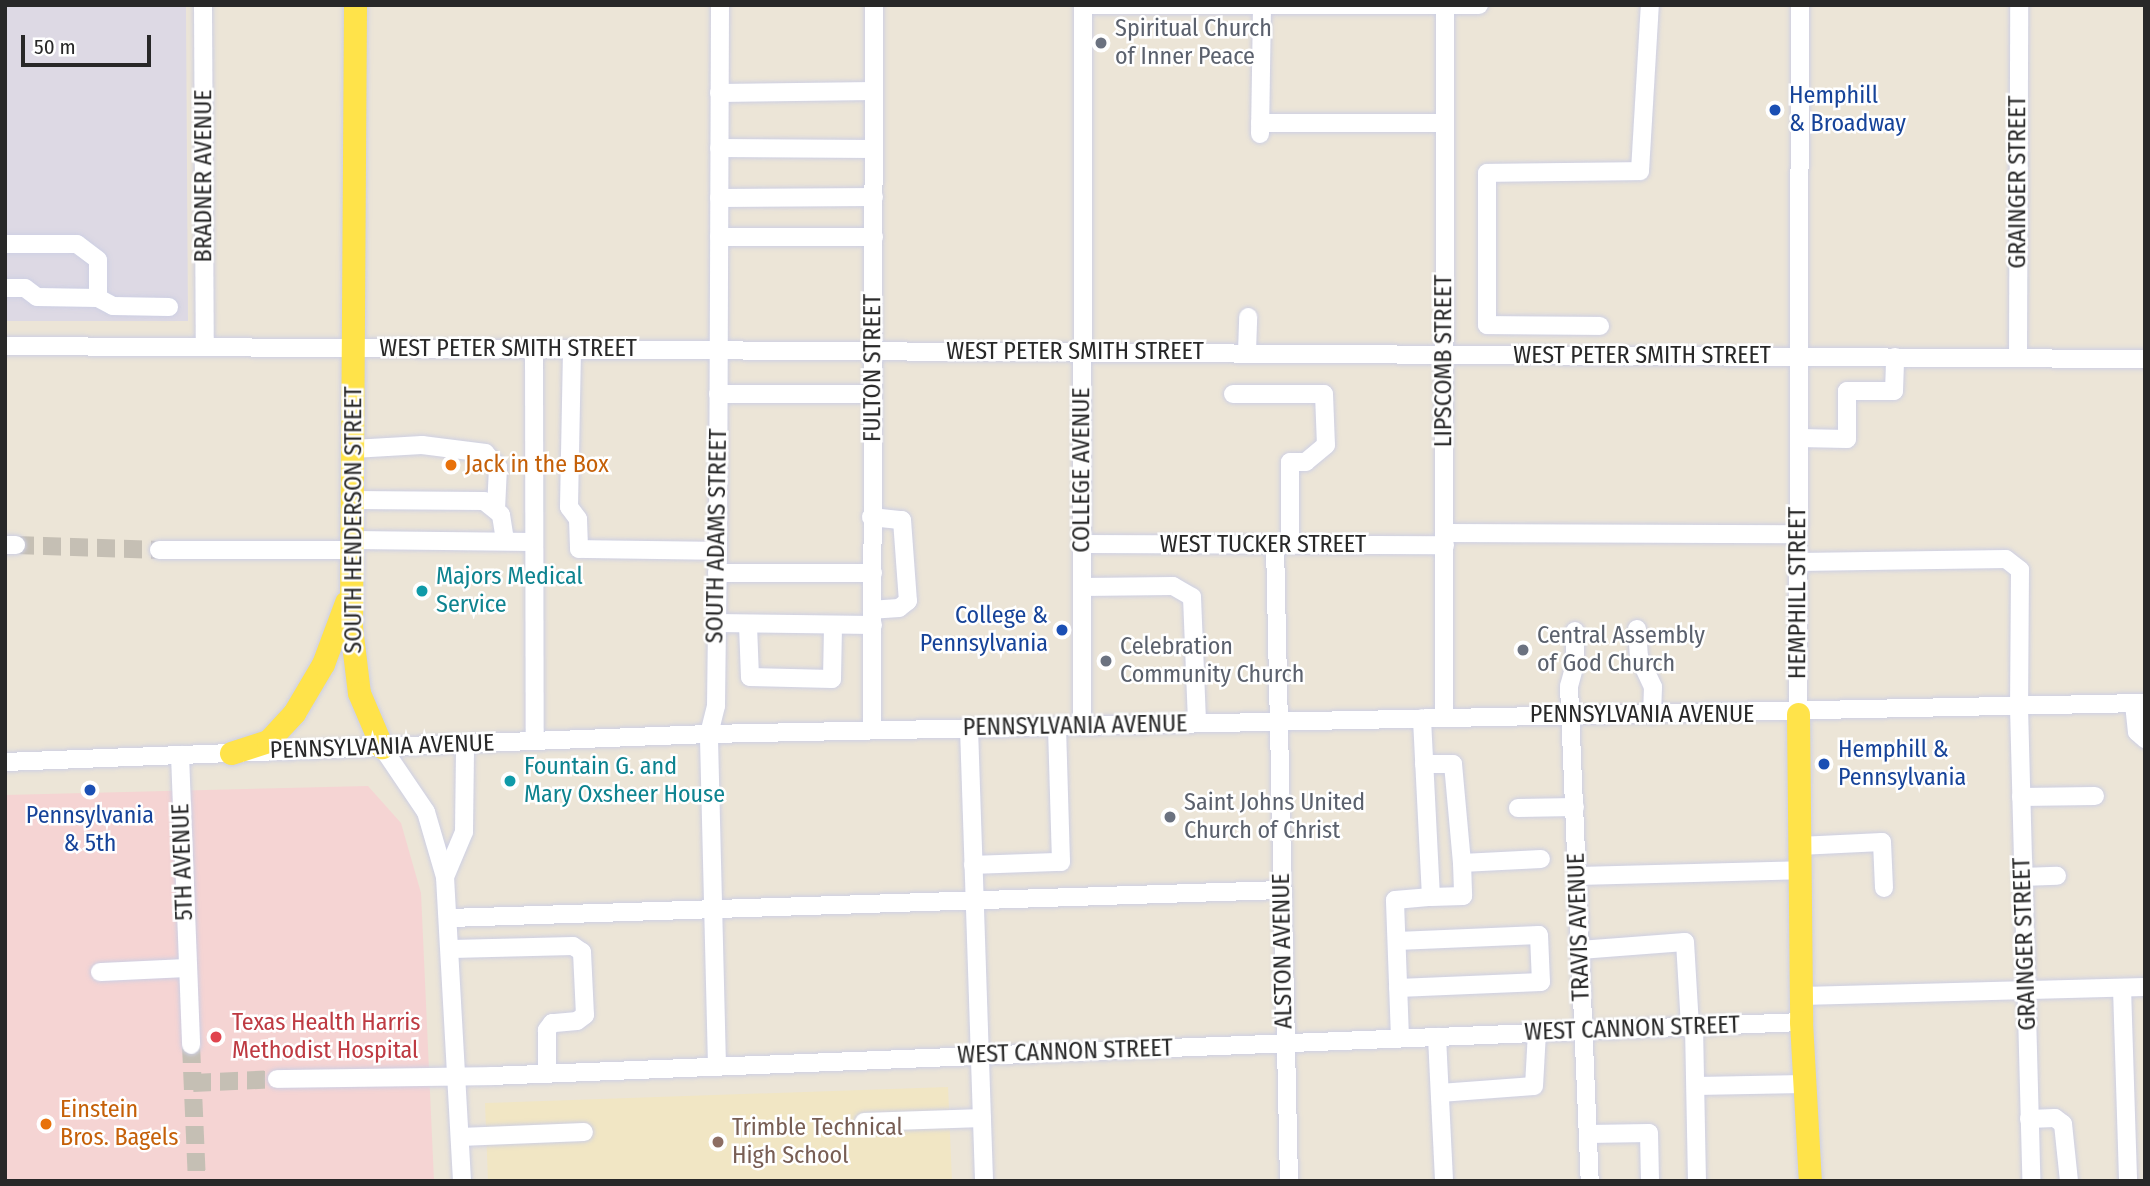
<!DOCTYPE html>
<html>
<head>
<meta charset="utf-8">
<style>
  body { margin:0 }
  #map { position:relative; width:2150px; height:1186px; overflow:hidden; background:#ece5d7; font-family:"Fira Sans Condensed",sans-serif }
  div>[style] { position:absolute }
  .industrial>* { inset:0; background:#ddd9e4 }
  .education>* { inset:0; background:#f1e6c4 }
  .medical>* { inset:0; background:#f5d4d3 }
  .minor-tunnel>* { height:18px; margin-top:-9px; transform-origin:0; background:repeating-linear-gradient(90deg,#c5bfb4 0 18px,transparent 0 27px) }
  .roads { filter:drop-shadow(0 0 2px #cdcfe3) drop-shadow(0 0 2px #cdcfe3) }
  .minor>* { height:18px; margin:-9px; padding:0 9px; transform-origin:9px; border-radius:9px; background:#fff }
  .major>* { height:23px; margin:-11.5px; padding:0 11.5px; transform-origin:11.5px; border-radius:11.5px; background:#ffe34a }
  .dots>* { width:19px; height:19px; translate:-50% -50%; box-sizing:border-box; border:4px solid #fff; border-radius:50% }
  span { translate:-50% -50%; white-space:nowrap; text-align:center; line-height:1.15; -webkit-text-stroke:5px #fff; paint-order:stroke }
  .worship-label { font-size:24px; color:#5b616d }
  .left { translate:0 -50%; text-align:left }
  .transit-label { font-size:24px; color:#164399 }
  .right { translate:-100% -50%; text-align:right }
  .street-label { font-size:24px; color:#282828 }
  .food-label { font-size:24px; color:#c56008 }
  .culture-label { font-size:24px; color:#0d838f }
  .health-label { font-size:24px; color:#be3a42 }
  .education-label { font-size:24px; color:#785e54 }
  .frame { position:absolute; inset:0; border:7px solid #282828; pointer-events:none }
  .scale { position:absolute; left:21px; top:35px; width:130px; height:32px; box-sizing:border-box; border:4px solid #282828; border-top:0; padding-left:9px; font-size:21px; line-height:24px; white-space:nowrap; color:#282828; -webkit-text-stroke:5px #fff; paint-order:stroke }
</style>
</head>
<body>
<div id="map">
  <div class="industrial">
    <i style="clip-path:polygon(5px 5px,186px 5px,188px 321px,5px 321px)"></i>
  </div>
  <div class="education">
    <i style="clip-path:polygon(948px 1087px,952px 1181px,488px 1181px,485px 1103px)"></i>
  </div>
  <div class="medical">
    <i style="clip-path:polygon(368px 786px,401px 823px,421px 893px,434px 1181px,5px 1181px,5px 795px)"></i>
  </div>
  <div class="minor-tunnel">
    <i style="left:16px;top:545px;width:143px;rotate:2deg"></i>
    <i style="left:191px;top:1045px;width:136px;rotate:87.5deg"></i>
    <i style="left:193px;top:1083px;width:84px;rotate:-2.7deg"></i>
  </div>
  <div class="roads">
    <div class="minor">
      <i style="left:203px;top:5px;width:342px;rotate:89.7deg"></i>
      <i style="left:1087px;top:5px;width:392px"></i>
      <i style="left:719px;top:93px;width:155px;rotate:-0.7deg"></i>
      <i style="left:1260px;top:123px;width:184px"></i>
      <i style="left:1260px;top:134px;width:126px;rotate:-89.1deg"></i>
      <i style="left:719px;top:148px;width:155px;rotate:0.4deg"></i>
      <i style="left:719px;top:198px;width:155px;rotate:-0.4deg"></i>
      <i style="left:719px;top:237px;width:155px"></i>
      <i style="left:5px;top:244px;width:72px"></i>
      <i style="left:77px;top:244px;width:26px;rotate:37deg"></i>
      <i style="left:98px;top:260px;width:38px;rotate:90deg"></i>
      <i style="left:98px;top:298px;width:61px;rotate:-179.1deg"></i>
      <i style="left:37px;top:297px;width:15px;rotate:-143deg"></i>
      <i style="left:25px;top:288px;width:20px;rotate:180deg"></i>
      <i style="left:98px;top:298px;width:17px;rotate:28deg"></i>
      <i style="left:113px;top:306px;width:56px;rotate:1deg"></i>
      <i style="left:1600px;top:326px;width:113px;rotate:-179.5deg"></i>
      <i style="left:1487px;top:325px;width:152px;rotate:-90deg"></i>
      <i style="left:1487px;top:173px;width:153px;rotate:-0.7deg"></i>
      <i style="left:1640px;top:171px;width:166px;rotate:-86.6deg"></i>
      <i style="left:5px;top:346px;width:2140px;rotate:0.35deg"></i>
      <i style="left:534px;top:349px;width:392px;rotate:89.9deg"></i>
      <i style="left:572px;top:350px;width:157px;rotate:91.1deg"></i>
      <i style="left:569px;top:507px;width:15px;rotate:53deg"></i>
      <i style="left:578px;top:519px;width:30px;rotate:88deg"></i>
      <i style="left:579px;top:549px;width:139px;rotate:0.8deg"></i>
      <i style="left:1247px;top:352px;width:35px;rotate:-88deg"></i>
      <i style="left:2018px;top:358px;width:353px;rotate:-89.8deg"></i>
      <i style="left:718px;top:394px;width:155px"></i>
      <i style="left:1233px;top:394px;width:91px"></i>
      <i style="left:1324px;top:394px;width:51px;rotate:87.8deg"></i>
      <i style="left:1326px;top:445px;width:26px;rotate:140deg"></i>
      <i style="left:1306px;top:462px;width:16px;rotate:180deg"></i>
      <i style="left:1290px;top:462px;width:83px;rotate:90deg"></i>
      <i style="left:1799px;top:438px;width:48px;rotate:1.2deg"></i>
      <i style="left:1847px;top:439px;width:48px;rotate:-90deg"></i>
      <i style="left:1847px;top:391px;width:47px"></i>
      <i style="left:1894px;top:391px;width:34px;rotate:-88deg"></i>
      <i style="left:353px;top:449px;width:69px;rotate:-3.3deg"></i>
      <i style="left:422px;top:445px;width:64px;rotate:7.2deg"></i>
      <i style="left:485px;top:453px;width:19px;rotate:47deg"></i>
      <i style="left:498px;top:467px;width:42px;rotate:92.7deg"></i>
      <i style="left:352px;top:500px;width:132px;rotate:0.4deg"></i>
      <i style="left:484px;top:501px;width:22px;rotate:39deg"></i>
      <i style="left:501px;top:515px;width:26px;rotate:81deg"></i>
      <i style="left:871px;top:517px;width:31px;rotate:6deg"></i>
      <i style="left:902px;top:520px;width:81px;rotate:85.8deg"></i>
      <i style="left:908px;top:601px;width:11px;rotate:142deg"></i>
      <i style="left:899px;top:608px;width:26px;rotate:176deg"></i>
      <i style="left:1445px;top:533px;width:353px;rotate:0.2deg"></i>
      <i style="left:352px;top:540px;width:181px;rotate:0.6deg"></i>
      <i style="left:1082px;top:544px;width:363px;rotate:0.2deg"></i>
      <i style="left:5px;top:545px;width:11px"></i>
      <i style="left:1275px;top:545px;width:636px;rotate:88.74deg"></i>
      <i style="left:159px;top:550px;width:193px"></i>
      <i style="left:1798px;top:562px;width:208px;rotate:-0.8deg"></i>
      <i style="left:2006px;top:559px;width:18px;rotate:38deg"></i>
      <i style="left:2020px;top:570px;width:137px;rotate:90.4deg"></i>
      <i style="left:2019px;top:707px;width:474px;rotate:88.5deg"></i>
      <i style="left:717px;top:573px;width:156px"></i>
      <i style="left:1082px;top:587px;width:91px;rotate:-0.6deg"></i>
      <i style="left:1173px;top:586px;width:22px;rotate:30deg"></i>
      <i style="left:1192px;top:597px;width:126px;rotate:87.7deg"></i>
      <i style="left:717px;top:623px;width:156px;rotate:0.7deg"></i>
      <i style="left:748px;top:625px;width:52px;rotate:87.8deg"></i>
      <i style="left:750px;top:677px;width:82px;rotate:1.4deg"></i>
      <i style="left:832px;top:679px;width:53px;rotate:-88.9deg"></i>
      <i style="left:1637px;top:629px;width:28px;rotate:86deg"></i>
      <i style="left:1639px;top:657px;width:33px;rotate:65deg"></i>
      <i style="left:1653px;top:687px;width:28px;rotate:92deg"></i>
      <i style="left:1575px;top:631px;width:33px;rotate:90deg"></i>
      <i style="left:1575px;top:664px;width:23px;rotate:105deg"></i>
      <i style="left:1569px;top:686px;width:495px;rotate:87.6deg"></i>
      <i style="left:2134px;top:704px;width:28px;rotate:84deg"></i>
      <i style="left:2137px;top:732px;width:11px;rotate:41deg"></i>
      <i style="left:1798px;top:714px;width:709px;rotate:-89.84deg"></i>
      <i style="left:1444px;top:718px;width:713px;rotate:-89.92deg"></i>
      <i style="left:1082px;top:726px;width:721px;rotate:-89.92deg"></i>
      <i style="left:969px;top:728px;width:453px;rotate:88.1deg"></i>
      <i style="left:872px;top:730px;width:725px;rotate:-89.84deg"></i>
      <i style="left:382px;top:747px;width:78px;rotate:55.9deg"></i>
      <i style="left:426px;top:812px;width:68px;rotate:73.7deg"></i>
      <i style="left:445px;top:877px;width:304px;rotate:86.8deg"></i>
      <i style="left:180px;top:755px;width:290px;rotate:87.8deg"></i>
      <i style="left:5px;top:762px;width:705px;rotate:-2.28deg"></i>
      <i style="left:709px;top:734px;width:1436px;rotate:-1.24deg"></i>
      <i style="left:1424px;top:764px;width:29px"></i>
      <i style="left:1453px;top:764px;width:99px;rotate:84.8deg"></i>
      <i style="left:1462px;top:863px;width:33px;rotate:88deg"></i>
      <i style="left:1463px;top:896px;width:32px;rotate:178deg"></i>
      <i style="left:2021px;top:797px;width:74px;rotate:-0.8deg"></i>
      <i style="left:1518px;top:808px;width:57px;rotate:-1deg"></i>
      <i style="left:1799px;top:846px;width:83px;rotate:-2.8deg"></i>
      <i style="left:1882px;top:842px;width:46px;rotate:87.5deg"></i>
      <i style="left:1462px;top:863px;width:79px;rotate:-2.9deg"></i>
      <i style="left:973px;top:865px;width:88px;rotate:-2deg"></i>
      <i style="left:1061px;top:862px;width:136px;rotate:-91.7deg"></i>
      <i style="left:1578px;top:876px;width:222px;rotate:-1.5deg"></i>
      <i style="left:445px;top:877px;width:49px;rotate:-67.1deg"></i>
      <i style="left:464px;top:832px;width:88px;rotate:-89.3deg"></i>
      <i style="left:2022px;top:877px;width:35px;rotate:-2deg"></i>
      <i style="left:450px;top:918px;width:832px;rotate:-1.93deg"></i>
      <i style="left:1397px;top:941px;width:142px;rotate:-2.4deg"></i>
      <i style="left:1539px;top:935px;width:47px;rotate:87.6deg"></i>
      <i style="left:1541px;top:982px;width:143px;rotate:177.6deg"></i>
      <i style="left:452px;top:949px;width:121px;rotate:-1.4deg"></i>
      <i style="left:573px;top:946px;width:11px;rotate:34deg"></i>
      <i style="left:582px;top:952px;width:63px;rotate:87.3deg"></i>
      <i style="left:585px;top:1015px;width:10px;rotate:143deg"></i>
      <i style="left:577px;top:1021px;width:25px;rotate:175deg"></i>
      <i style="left:552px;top:1023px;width:9px;rotate:126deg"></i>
      <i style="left:547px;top:1030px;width:43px;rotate:90deg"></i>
      <i style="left:1580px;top:950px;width:105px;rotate:-4.4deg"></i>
      <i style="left:1685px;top:942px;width:85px;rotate:86.6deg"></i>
      <i style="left:100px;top:972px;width:88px;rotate:-2.6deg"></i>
      <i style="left:2122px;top:988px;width:193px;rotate:88.2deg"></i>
      <i style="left:1801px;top:996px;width:344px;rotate:-1.5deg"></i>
      <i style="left:1694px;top:1026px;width:155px;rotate:88.9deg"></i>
      <i style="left:1437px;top:1037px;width:144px;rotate:87.2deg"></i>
      <i style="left:1400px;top:1038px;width:138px;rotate:-92.1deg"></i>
      <i style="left:1395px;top:900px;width:36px;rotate:-5deg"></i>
      <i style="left:1431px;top:897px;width:179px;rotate:-92.9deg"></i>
      <i style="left:717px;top:1066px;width:332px;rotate:-91.4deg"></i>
      <i style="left:709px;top:734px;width:29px;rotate:-76deg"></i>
      <i style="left:716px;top:706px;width:155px;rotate:-89.3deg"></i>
      <i style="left:718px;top:551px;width:546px;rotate:-89.79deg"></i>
      <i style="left:277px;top:1079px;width:214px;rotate:-0.8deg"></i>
      <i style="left:491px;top:1076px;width:1311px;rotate:-2.36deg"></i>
      <i style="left:1696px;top:1086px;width:108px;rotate:-1.1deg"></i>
      <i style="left:1440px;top:1093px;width:94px;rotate:-4.3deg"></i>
      <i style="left:1534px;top:1086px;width:53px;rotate:-86.8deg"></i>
      <i style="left:2029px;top:1119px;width:26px;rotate:-2deg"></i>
      <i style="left:2055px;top:1118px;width:10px;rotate:37deg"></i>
      <i style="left:2063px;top:1124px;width:57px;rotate:84deg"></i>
      <i style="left:864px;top:1122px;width:118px;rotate:-1.9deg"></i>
      <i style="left:1588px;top:1134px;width:61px;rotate:-0.9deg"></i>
      <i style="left:1649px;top:1133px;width:47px;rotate:88.8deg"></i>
      <i style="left:460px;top:1137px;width:124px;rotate:-2.3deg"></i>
    </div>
    <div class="major">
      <i style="left:355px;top:5px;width:622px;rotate:90.37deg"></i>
      <i style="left:351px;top:627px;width:66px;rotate:83.1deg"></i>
      <i style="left:359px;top:693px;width:59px;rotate:66.9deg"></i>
      <i style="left:1798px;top:714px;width:308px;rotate:89.4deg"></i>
      <i style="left:1801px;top:1022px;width:159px;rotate:86.8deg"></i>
      <i style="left:231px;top:753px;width:39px;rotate:-18deg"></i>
      <i style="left:268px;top:741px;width:38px;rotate:-47deg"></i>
      <i style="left:294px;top:713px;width:57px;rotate:-59.4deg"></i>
      <i style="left:323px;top:664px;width:66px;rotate:-69.6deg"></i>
    </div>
  </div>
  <div class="dots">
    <i style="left:1101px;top:43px;background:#6b7280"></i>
    <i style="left:1775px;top:110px;background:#1a4fb4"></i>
    <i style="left:451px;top:465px;background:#e8710a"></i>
    <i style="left:422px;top:591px;background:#0f9aa8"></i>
    <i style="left:1062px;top:630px;background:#1a4fb4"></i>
    <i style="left:1523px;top:650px;background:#6b7280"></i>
    <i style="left:1106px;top:661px;background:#6b7280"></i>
    <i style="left:1824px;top:764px;background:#1a4fb4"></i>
    <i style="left:510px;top:781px;background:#0f9aa8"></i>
    <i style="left:90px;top:790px;background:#1a4fb4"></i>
    <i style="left:1170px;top:817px;background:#6b7280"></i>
    <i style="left:216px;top:1037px;background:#e0444e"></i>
    <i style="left:46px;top:1124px;background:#e8710a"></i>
    <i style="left:718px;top:1142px;background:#8d6e63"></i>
  </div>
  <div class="worship-label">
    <span class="left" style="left:1115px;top:43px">Spiritual Church<br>of Inner Peace</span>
    <span class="left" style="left:1537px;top:650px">Central Assembly<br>of God Church</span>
    <span class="left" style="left:1120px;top:661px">Celebration<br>Community Church</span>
    <span class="left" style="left:1184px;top:817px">Saint Johns United<br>Church of Christ</span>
  </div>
  <div class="transit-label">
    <span class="left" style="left:1789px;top:110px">Hemphill<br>&amp; Broadway</span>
    <span class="right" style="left:1048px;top:630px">College &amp;<br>Pennsylvania</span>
    <span class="left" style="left:1838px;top:764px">Hemphill &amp;<br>Pennsylvania</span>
    <span style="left:90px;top:830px">Pennsylvania<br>&amp; 5th</span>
  </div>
  <div class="street-label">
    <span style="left:204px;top:176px;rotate:-90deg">BRADNER AVENUE</span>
    <span style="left:2018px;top:182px;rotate:-90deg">GRAINGER STREET</span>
    <span style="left:508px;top:349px">WEST PETER SMITH STREET</span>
    <span style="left:1075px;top:352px">WEST PETER SMITH STREET</span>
    <span style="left:1642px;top:356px">WEST PETER SMITH STREET</span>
    <span style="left:1444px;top:361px;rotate:-90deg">LIPSCOMB STREET</span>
    <span style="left:873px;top:368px;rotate:-90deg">FULTON STREET</span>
    <span style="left:1082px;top:470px;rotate:-90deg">COLLEGE AVENUE</span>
    <span style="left:354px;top:520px;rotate:-90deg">SOUTH HENDERSON STREET</span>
    <span style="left:717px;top:536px;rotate:-89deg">SOUTH ADAMS STREET</span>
    <span style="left:1263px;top:545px">WEST TUCKER STREET</span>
    <span style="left:1798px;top:593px;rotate:-90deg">HEMPHILL STREET</span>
    <span style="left:1642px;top:715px">PENNSYLVANIA AVENUE</span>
    <span style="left:1075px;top:726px;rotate:-1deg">PENNSYLVANIA AVENUE</span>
    <span style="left:382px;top:747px;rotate:-2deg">PENNSYLVANIA AVENUE</span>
    <span style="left:183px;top:862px;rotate:-92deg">5TH AVENUE</span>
    <span style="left:1579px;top:927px;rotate:-92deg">TRAVIS AVENUE</span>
    <span style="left:2025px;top:944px;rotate:-92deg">GRAINGER STREET</span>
    <span style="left:1283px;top:951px;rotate:-91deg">ALSTON AVENUE</span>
    <span style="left:1632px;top:1029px;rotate:-2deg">WEST CANNON STREET</span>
    <span style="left:1065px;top:1052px;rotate:-2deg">WEST CANNON STREET</span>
  </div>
  <div class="food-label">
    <span class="left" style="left:465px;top:465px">Jack in the Box</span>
    <span class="left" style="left:60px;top:1124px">Einstein<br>Bros. Bagels</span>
  </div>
  <div class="culture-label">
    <span class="left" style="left:436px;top:591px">Majors Medical<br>Service</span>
    <span class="left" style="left:524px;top:781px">Fountain G. and<br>Mary Oxsheer House</span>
  </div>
  <div class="health-label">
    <span class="left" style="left:232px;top:1037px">Texas Health Harris<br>Methodist Hospital</span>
  </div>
  <div class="education-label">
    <span class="left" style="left:732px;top:1142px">Trimble Technical<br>High School</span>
  </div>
  <div class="frame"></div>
  <div class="scale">50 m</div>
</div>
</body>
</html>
